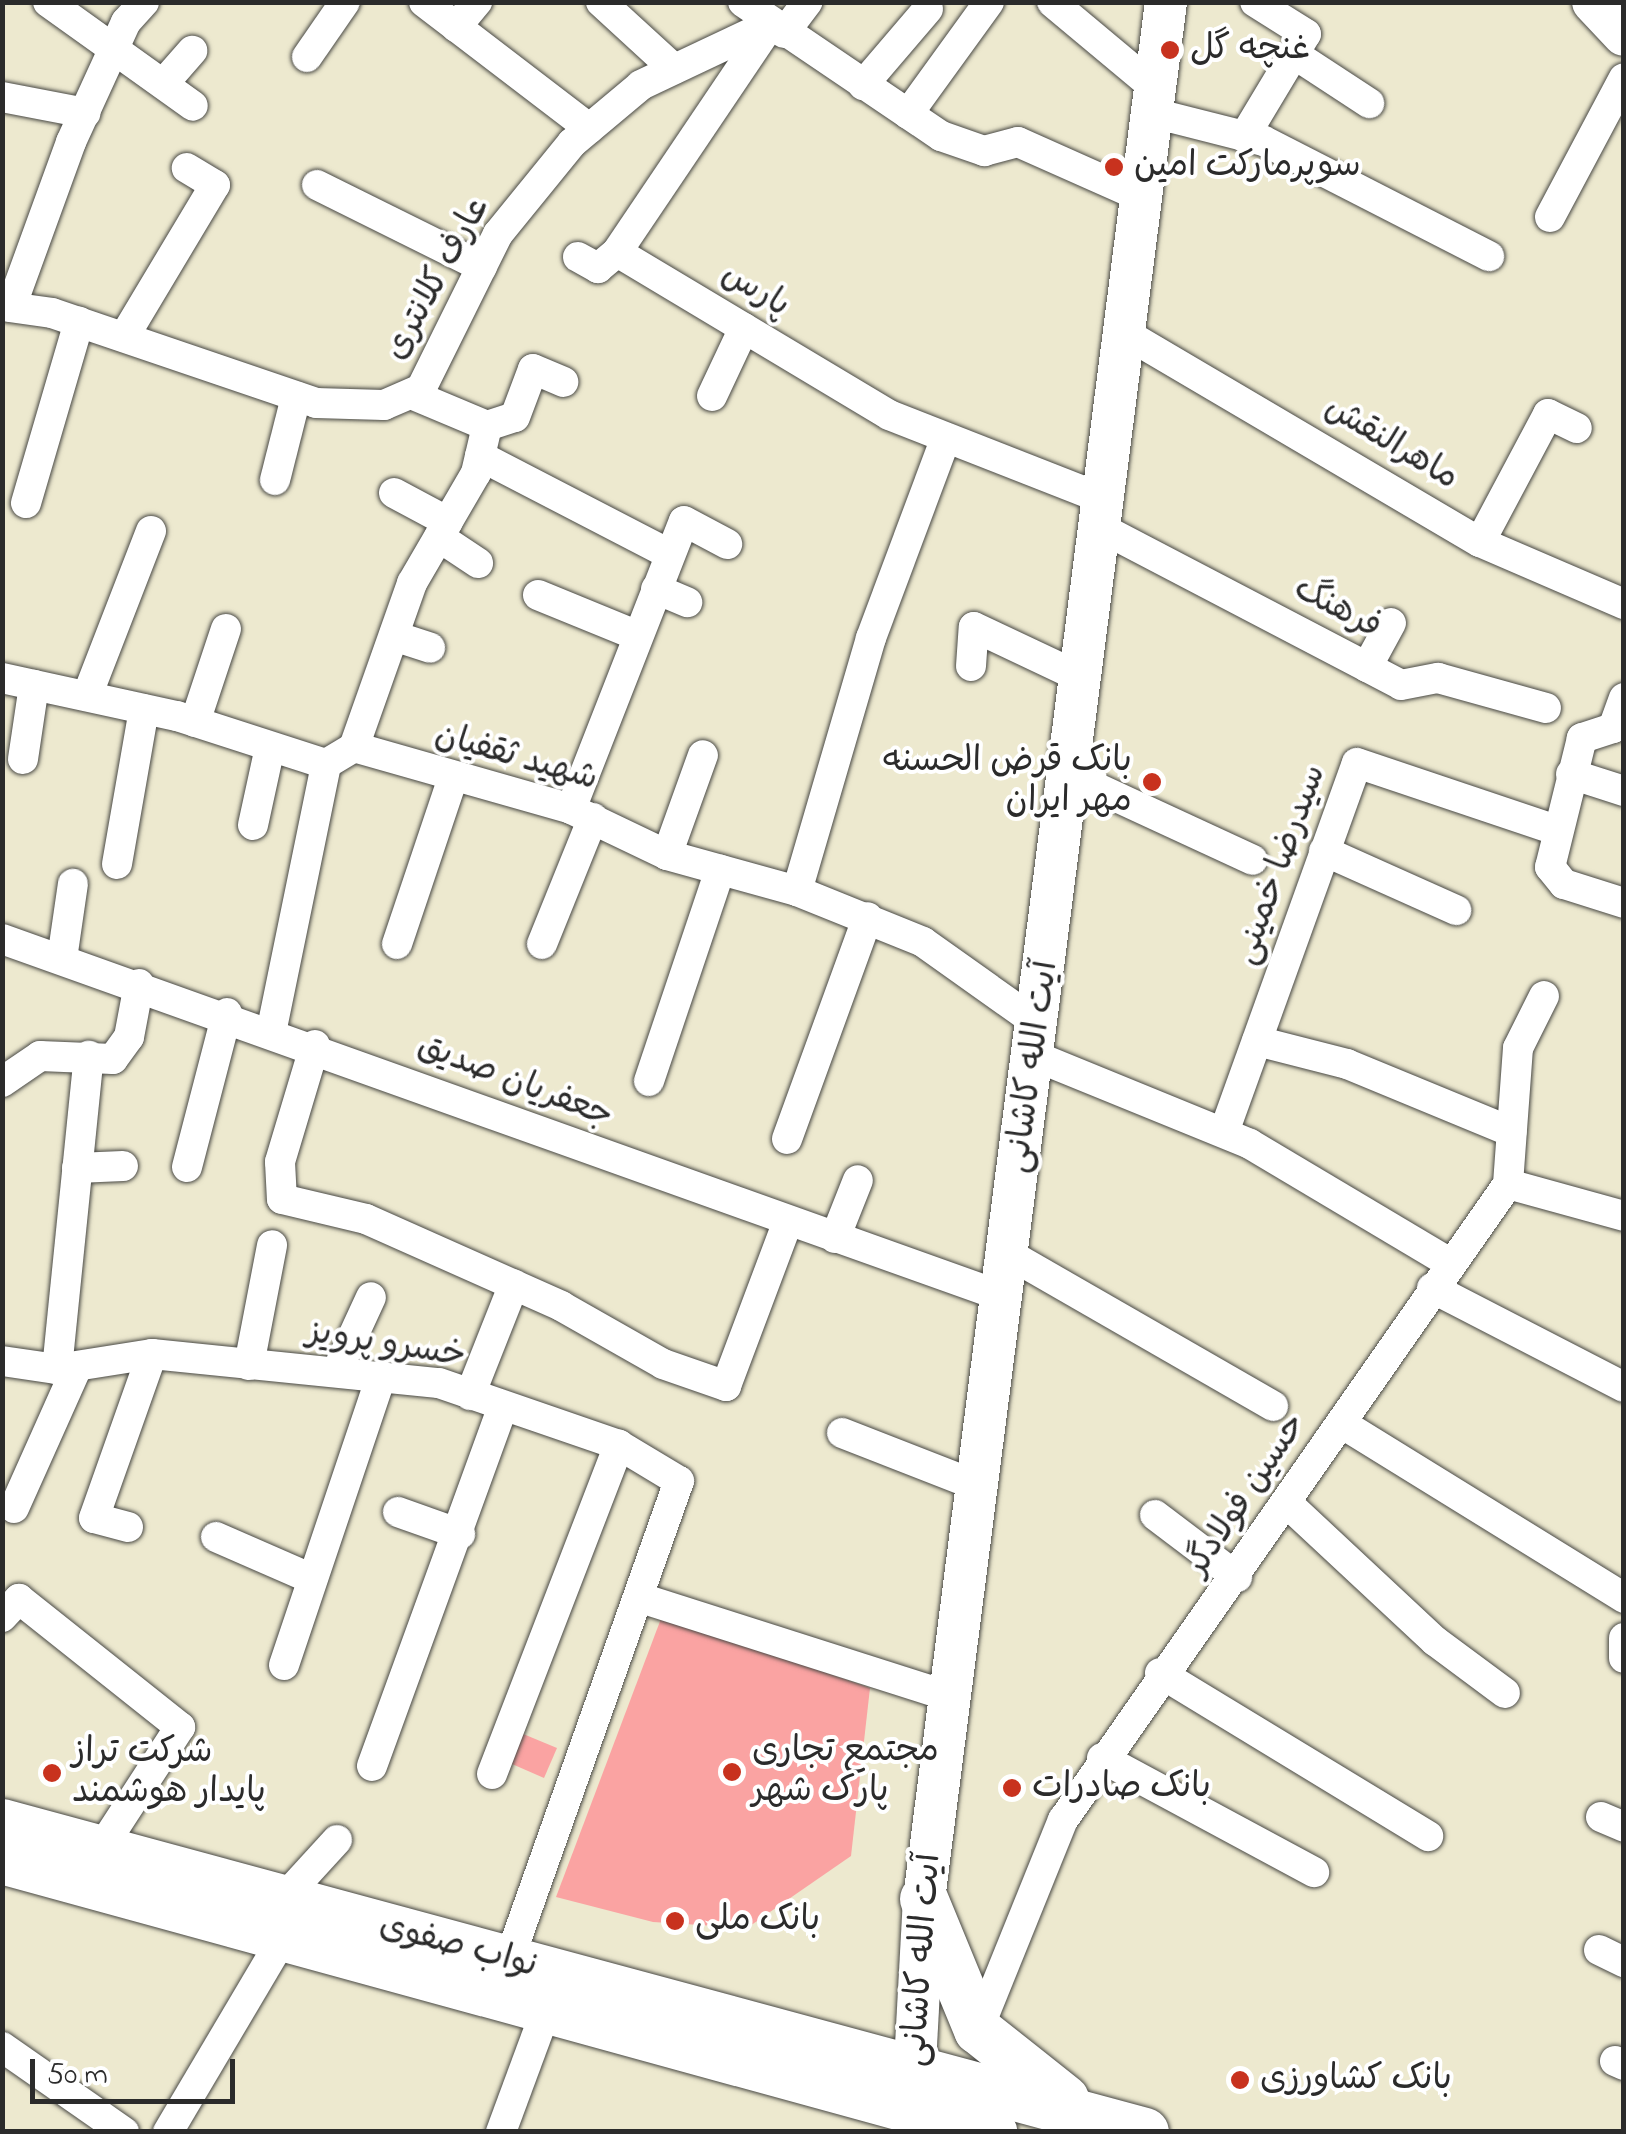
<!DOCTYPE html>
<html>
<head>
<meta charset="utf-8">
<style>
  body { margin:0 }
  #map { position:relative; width:1626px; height:2134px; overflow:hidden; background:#ede9cf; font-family:"Indie Flower","Playpen Sans Arabic",sans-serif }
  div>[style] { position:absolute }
  .building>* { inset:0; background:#faa3a2 }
  .roads { filter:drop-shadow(0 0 2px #484844) drop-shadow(0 0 2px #484844) }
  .street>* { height:30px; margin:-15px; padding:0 15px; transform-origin:15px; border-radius:15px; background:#fff }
  .secondary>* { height:42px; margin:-21px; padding:0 21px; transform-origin:21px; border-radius:21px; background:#fff }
  .primary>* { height:48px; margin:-24px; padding:0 24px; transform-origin:24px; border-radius:24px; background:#fff }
  .dots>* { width:28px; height:28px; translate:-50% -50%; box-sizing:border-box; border:5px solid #fff; border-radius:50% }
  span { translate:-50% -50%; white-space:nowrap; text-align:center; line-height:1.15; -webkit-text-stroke:8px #fff; paint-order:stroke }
  .poi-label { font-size:35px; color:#2b2b2b }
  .left { translate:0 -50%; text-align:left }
  .right { translate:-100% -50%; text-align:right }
  .street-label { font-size:35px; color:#2b2b2b }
  .frame { position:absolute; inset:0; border:5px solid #2b2b2b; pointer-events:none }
  .scale { position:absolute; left:30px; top:2059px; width:205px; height:45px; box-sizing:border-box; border:5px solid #2b2b2b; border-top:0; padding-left:12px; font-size:30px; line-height:35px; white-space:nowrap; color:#2b2b2b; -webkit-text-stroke:8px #fff; paint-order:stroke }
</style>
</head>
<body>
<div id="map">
  <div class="building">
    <i style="clip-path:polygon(662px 1616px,870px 1688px,851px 1856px,747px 1928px,653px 1922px,556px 1897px)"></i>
    <i style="clip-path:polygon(516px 1731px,557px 1748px,544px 1778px,503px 1760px)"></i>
  </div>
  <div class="roads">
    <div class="street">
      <i style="left:48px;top:2px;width:178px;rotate:35.6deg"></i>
      <i style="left:424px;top:2px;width:208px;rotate:37.4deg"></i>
      <i style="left:601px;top:2px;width:99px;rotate:42.5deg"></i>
      <i style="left:743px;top:2px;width:239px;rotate:34.1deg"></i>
      <i style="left:941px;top:136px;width:46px;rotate:19.2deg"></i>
      <i style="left:984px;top:151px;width:35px;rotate:-15deg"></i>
      <i style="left:1018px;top:142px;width:138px;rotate:24deg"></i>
      <i style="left:1052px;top:2px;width:134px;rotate:39.9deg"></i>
      <i style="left:770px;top:25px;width:274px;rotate:124deg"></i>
      <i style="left:617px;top:252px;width:317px;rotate:30.9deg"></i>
      <i style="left:889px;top:415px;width:235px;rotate:21.4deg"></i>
      <i style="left:456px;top:27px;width:33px;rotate:-50deg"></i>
      <i style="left:784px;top:33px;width:39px;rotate:-53deg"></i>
      <i style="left:1294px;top:54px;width:90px;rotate:33.2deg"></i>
      <i style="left:307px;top:57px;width:67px;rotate:-55.4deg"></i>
      <i style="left:164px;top:83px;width:43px;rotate:-48.8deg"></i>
      <i style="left:863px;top:85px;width:100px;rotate:-49.5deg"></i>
      <i style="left:2px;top:97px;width:85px;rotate:10.9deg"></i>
      <i style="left:1153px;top:113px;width:114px;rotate:14.2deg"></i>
      <i style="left:1264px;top:141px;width:253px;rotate:27.1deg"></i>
      <i style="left:908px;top:114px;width:138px;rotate:-54.1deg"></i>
      <i style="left:1244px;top:137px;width:120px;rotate:-59deg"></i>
      <i style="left:1306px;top:34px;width:60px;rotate:-147.9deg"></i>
      <i style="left:317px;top:185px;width:184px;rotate:26.4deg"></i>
      <i style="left:1550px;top:217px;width:157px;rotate:-62deg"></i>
      <i style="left:578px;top:257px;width:23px;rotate:29deg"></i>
      <i style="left:598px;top:268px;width:25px;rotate:-40deg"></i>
      <i style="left:2px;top:306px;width:50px;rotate:8deg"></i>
      <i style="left:52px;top:313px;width:279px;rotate:18.8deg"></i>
      <i style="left:316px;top:403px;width:68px;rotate:1.7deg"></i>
      <i style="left:384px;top:405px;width:40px;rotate:-23.4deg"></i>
      <i style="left:421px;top:389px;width:173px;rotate:-63.6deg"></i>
      <i style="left:498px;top:234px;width:117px;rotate:-50.9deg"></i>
      <i style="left:572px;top:143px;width:90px;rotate:-40deg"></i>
      <i style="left:641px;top:85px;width:143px;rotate:-25.3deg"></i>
      <i style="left:11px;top:307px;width:176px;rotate:-70deg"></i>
      <i style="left:71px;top:142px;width:132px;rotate:-65.4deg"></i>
      <i style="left:126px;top:22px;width:27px;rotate:-48deg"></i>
      <i style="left:1128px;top:335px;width:408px;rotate:30.5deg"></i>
      <i style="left:1480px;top:542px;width:157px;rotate:23.3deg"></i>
      <i style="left:124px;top:337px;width:177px;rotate:-59.1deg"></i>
      <i style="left:215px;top:185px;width:33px;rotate:-149deg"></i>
      <i style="left:411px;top:394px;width:82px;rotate:22.8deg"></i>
      <i style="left:487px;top:426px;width:29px;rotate:-18deg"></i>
      <i style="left:515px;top:417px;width:51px;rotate:-69.4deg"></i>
      <i style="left:533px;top:369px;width:33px;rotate:23deg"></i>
      <i style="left:712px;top:396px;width:75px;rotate:-64.8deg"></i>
      <i style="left:480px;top:456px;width:213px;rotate:27.4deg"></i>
      <i style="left:275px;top:480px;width:86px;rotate:-75.8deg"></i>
      <i style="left:394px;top:493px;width:61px;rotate:28.2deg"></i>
      <i style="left:26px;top:503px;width:189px;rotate:-73.7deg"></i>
      <i style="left:1105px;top:530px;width:334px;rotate:27.6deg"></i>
      <i style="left:1401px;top:685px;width:38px;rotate:-11deg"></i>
      <i style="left:1438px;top:678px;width:112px;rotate:15.5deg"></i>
      <i style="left:439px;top:537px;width:47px;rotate:33.7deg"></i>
      <i style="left:1480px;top:542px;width:145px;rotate:-62deg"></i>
      <i style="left:1548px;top:414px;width:32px;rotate:26deg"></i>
      <i style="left:656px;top:589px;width:34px;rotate:23deg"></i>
      <i style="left:538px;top:595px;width:108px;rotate:22.3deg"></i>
      <i style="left:394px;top:636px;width:38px;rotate:18deg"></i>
      <i style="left:971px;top:666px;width:39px;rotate:-86deg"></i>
      <i style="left:974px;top:627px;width:122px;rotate:25.3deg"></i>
      <i style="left:1367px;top:667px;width:50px;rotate:-61.4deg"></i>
      <i style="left:2px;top:678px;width:179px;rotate:12.3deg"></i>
      <i style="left:177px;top:716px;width:157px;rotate:17.9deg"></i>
      <i style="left:326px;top:764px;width:33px;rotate:-31deg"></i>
      <i style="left:354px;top:747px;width:226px;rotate:15.9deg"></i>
      <i style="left:571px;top:809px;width:106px;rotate:25.6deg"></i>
      <i style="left:667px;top:855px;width:135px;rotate:15.5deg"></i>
      <i style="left:797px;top:891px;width:136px;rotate:22deg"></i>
      <i style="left:923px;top:942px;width:143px;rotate:35.4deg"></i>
      <i style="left:87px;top:696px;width:177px;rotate:-68.8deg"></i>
      <i style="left:1624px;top:698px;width:32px;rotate:110deg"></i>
      <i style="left:1613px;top:728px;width:33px;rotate:162deg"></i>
      <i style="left:1582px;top:738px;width:133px;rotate:103.9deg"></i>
      <i style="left:1550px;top:867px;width:22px;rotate:51deg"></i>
      <i style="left:1564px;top:884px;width:63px;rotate:17.6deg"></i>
      <i style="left:195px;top:722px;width:98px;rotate:-71.6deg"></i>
      <i style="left:354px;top:747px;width:174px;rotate:-70.5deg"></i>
      <i style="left:412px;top:583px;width:127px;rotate:-59.8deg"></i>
      <i style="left:476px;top:473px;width:48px;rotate:-76.8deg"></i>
      <i style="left:23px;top:759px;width:75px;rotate:-81.5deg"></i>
      <i style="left:1571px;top:774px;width:56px;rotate:17.8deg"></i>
      <i style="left:1071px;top:776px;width:200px;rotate:24.8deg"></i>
      <i style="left:571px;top:809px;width:309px;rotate:-68.6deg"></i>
      <i style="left:684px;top:521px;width:49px;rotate:28.1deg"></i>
      <i style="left:253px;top:825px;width:80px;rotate:-77.7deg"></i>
      <i style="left:1324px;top:851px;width:145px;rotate:24.1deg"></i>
      <i style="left:667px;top:855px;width:106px;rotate:-70.2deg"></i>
      <i style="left:117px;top:864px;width:157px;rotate:-80.1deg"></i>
      <i style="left:797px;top:891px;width:264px;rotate:-73.7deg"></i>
      <i style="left:871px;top:638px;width:211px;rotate:-69.5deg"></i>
      <i style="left:2px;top:939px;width:1061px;rotate:19.66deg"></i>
      <i style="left:397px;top:944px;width:172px;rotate:-71.4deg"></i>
      <i style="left:542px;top:944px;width:136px;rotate:-68deg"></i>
      <i style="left:62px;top:959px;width:76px;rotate:-81.7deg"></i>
      <i style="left:272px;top:1028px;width:269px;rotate:-78.4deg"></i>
      <i style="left:1257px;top:1041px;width:93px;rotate:14.3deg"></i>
      <i style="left:1347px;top:1064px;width:178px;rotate:22.4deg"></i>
      <i style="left:315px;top:1045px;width:122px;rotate:106.7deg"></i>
      <i style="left:280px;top:1162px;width:37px;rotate:87deg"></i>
      <i style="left:282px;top:1199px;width:86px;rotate:13.4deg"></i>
      <i style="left:366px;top:1219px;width:214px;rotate:24deg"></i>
      <i style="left:561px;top:1306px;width:117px;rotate:29.6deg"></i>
      <i style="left:663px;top:1364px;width:67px;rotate:19.2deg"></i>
      <i style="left:726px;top:1386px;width:176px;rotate:-69.4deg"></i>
      <i style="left:1037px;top:1057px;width:230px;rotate:22.2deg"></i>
      <i style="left:1250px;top:1144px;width:233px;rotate:30.8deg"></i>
      <i style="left:649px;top:1081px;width:223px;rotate:-71.4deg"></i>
      <i style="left:2px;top:1082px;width:46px;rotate:-34.4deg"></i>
      <i style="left:40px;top:1056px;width:73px;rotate:2.4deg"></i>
      <i style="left:113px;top:1059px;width:27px;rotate:-54deg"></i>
      <i style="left:129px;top:1037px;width:54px;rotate:-79.3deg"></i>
      <i style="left:1224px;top:1132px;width:392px;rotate:-70.2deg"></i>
      <i style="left:1357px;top:763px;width:210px;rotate:18.6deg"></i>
      <i style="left:787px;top:1139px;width:236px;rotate:-70deg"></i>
      <i style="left:187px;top:1167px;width:159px;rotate:-75.4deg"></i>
      <i style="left:77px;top:1168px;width:46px;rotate:-2.5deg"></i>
      <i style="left:1508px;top:1184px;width:120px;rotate:15.4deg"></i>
      <i style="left:835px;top:1238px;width:62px;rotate:-68.4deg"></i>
      <i style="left:1007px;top:1253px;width:307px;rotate:29.9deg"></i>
      <i style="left:1432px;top:1288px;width:216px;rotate:27.3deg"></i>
      <i style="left:2px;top:1361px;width:56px;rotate:8.3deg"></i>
      <i style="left:57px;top:1369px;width:96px;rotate:-9deg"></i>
      <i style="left:152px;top:1354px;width:288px;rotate:5.8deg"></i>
      <i style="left:439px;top:1383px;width:190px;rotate:19deg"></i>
      <i style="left:619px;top:1445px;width:70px;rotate:31deg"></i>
      <i style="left:679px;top:1481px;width:508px;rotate:109.54deg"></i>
      <i style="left:249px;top:1365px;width:122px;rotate:-79.1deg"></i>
      <i style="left:57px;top:1369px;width:315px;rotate:-84.2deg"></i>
      <i style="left:337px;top:1371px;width:81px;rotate:-65.3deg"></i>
      <i style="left:470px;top:1395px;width:119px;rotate:-68.4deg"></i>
      <i style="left:1341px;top:1423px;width:333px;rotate:31.7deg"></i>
      <i style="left:842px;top:1433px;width:146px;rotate:21.3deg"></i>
      <i style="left:1289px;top:1505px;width:200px;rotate:43deg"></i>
      <i style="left:1435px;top:1641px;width:87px;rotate:36.6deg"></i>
      <i style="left:14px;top:1508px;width:154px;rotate:-65.9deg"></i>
      <i style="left:398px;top:1512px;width:66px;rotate:19.5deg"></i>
      <i style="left:1155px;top:1515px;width:103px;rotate:37.1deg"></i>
      <i style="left:128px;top:1527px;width:35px;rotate:-165deg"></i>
      <i style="left:94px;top:1518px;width:174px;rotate:-70.5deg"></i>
      <i style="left:216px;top:1537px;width:105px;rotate:23.6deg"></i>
      <i style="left:641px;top:1598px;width:323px;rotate:17.7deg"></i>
      <i style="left:2px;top:1617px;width:25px;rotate:-47deg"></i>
      <i style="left:19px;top:1599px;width:206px;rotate:38.5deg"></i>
      <i style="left:180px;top:1727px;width:147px;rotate:123deg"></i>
      <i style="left:1624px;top:1638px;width:20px;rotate:90deg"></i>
      <i style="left:284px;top:1665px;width:305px;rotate:-71.4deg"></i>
      <i style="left:1160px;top:1673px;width:314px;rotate:31.3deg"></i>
      <i style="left:1102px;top:1758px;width:241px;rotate:28.3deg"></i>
      <i style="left:372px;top:1766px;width:383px;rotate:-70deg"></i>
      <i style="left:492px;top:1774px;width:353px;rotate:-68.9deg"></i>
      <i style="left:1601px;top:1817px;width:25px;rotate:23deg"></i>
      <i style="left:283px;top:1899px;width:80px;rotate:-47.5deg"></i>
      <i style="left:1599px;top:1950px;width:28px;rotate:26deg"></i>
      <i style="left:978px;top:2030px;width:227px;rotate:-68deg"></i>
      <i style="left:1063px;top:1820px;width:776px;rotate:-55.02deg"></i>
      <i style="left:1508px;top:1184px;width:136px;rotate:-85.8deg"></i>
      <i style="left:1518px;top:1048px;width:58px;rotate:-63.4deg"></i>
      <i style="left:2px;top:2047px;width:149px;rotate:34.9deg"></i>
      <i style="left:1615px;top:2061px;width:10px;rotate:24deg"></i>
      <i style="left:168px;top:2132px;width:224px;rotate:-59.4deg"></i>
      <i style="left:501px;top:2132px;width:127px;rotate:-69.7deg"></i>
    </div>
    <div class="secondary">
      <i style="left:1593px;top:2px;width:45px;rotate:46.8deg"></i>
      <i style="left:913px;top:2101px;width:202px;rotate:-86.9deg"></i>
      <i style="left:924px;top:1899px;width:1912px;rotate:-82.73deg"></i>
    </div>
    <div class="primary">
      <i style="left:2px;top:1823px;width:1184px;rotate:15.13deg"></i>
      <i style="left:2px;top:1860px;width:1028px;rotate:15.35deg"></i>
      <i style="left:924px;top:1899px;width:142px;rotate:67.6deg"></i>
      <i style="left:978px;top:2030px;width:111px;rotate:38.4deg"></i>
    </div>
  </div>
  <div class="dots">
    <i style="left:1170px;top:50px;background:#c8321e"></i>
    <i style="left:1114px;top:167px;background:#c8321e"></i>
    <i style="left:1152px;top:782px;background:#c8321e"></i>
    <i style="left:732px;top:1772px;background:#c8321e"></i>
    <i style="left:52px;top:1773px;background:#c8321e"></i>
    <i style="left:1012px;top:1788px;background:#c8321e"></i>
    <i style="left:675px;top:1921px;background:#c8321e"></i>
    <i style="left:1240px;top:2080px;background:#c8321e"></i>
  </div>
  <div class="poi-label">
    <span class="left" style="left:1190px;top:50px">غنچه گل</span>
    <span class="left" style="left:1134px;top:167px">سوپرمارکت امین</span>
    <span class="right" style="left:1132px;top:782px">بانک قرض الحسنه<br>مهر ایران</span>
    <span class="left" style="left:752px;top:1772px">مجتمع تجاری<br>پارک شهر</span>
    <span class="left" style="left:72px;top:1773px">شرکت تراز<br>پایدار هوشمند</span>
    <span class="left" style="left:1032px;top:1788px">بانک صادرات</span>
    <span class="left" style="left:695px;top:1921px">بانک ملی</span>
    <span class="left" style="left:1260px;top:2080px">بانک کشاورزی</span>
  </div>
  <div class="street-label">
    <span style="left:438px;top:279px;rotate:-61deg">عارف کلانتری</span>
    <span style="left:755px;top:291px;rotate:31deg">پارس</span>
    <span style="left:1391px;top:444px;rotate:31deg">ماهرالنقش</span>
    <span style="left:1337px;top:609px;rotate:28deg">فرهنگ</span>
    <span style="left:516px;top:758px;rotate:16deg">شهید ثقفیان</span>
    <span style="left:1281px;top:865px;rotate:-70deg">سیدرضا خمینی</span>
    <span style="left:1033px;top:1067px;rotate:-82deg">آیت الله کاشانی</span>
    <span style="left:515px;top:1082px;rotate:21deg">جعفریان صدیق</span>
    <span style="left:386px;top:1345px;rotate:9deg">خسرو پرویز</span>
    <span style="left:1247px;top:1495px;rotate:-56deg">حسین فولادگر</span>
    <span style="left:458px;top:1947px;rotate:15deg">نواب صفوی</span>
    <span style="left:923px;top:1960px;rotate:-86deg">آیت الله کاشانی</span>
  </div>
  <div class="frame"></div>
  <div class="scale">50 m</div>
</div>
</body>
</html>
